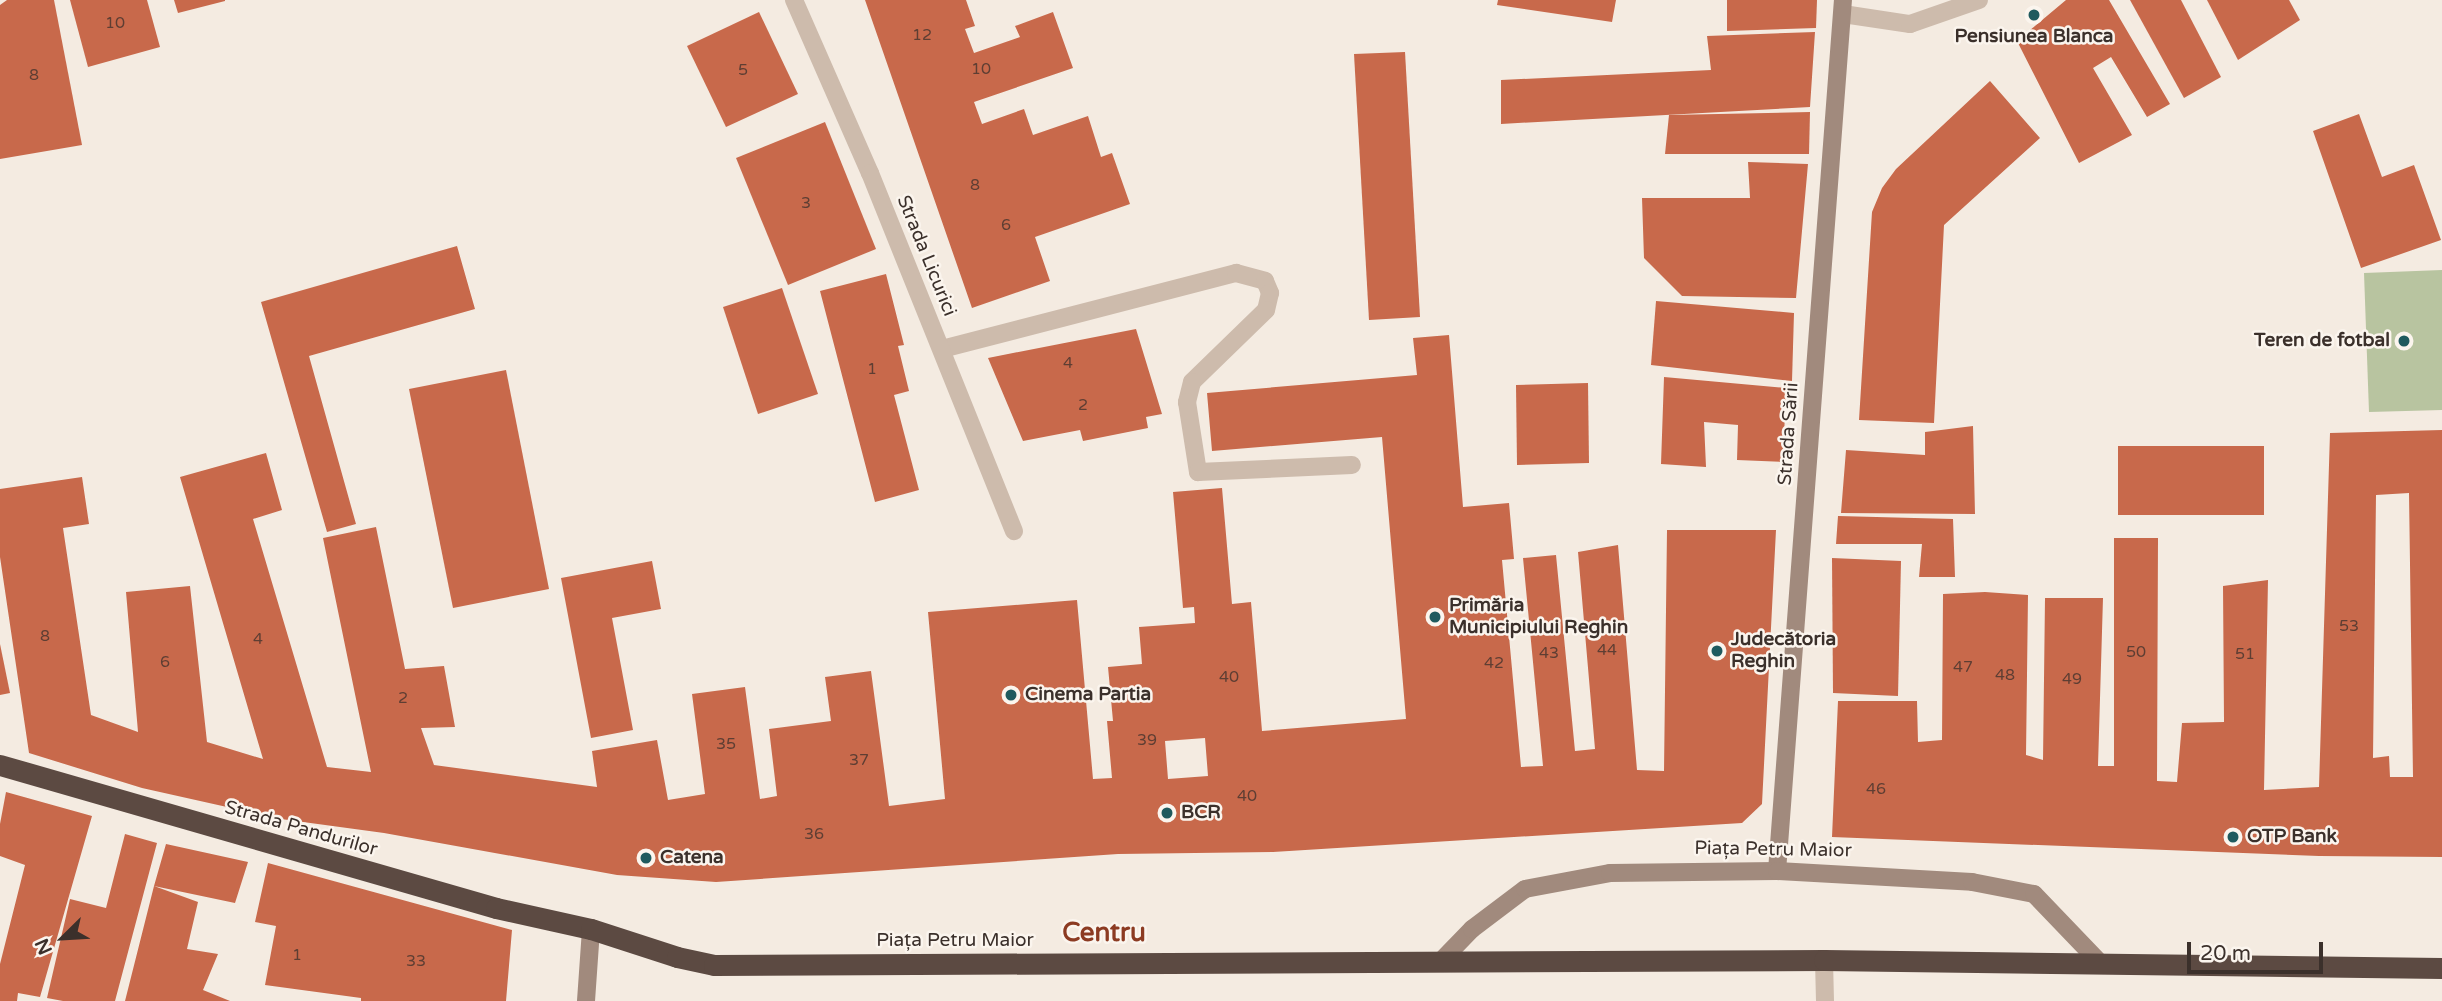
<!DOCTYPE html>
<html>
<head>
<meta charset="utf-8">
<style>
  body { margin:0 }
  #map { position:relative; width:2442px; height:1001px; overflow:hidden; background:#f4ebe1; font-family:"Varela Round",sans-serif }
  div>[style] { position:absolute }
  .green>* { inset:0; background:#b8c4a0 }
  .building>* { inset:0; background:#c8694b }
  .lane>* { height:18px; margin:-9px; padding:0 9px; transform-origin:9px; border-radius:9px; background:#cdbbac }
  .street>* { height:18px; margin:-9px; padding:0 9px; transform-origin:9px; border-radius:9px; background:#cdbbac }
  .secondary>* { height:18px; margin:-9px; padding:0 9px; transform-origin:9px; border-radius:9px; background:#a18a7d }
  .highway>* { height:21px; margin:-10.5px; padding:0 10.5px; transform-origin:10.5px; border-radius:10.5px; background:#5c4a42 }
  .dots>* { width:19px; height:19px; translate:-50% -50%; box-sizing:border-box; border:4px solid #fbf5ee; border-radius:50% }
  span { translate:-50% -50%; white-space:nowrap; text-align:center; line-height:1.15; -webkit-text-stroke:5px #fbf5ee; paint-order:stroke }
  .number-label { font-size:16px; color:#5e3e33 }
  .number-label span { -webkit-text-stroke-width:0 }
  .poi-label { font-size:19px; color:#3b302b; font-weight:700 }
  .right { translate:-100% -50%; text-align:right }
  .left { translate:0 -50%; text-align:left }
  .street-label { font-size:19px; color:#3b302b }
  .district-label { font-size:26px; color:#8c3b22; font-weight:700 }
  .north { position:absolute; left:28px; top:903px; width:70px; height:70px; -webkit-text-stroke:5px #fbf5ee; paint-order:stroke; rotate:246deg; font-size:19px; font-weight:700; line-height:28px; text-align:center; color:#3b302b }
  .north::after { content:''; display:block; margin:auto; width:24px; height:32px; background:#3b302b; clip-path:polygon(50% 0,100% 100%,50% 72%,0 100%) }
  .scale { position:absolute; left:2187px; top:942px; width:136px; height:32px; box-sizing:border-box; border:4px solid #3b302b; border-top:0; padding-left:9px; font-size:21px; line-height:24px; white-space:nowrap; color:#3b302b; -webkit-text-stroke:5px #fbf5ee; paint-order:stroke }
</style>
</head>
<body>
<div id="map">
  <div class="green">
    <i style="clip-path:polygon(2442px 270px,2442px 410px,2369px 412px,2364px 273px)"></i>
  </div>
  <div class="building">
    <i style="clip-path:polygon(7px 0,54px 0,82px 145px,0 159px,0 5px)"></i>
    <i style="clip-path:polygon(70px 0,147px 0,160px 47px,88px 67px)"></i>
    <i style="clip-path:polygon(174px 0,225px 0,225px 1px,178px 13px)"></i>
    <i style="clip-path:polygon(865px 0,966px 0,975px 26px,965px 29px,974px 53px,1020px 37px,1015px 26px,1053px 12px,1073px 68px,974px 102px,982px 124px,1024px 109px,1033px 135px,1088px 116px,1101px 157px,1112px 153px,1130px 204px,1035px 237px,1050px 281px,972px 308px)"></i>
    <i style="clip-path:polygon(1498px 0,1616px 0,1612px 22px,1497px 5px)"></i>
    <i style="clip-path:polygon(1727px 0,1817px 0,1816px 28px,1727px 31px)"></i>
    <i style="clip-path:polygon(2066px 0,2109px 0,2170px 104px,2147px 117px,2111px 57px,2093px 68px,2132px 135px,2079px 163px,2017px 41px)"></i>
    <i style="clip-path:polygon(2130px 0,2181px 0,2221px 77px,2184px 98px)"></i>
    <i style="clip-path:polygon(2207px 0,2289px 0,2300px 20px,2238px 60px)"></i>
    <i style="clip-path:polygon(759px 12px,798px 94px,726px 127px,687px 46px)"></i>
    <i style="clip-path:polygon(1815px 32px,1810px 107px,1501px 124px,1501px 80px,1711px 70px,1707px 36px)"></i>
    <i style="clip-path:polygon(1405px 52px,1420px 317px,1369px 320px,1354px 54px)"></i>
    <i style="clip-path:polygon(1990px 81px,2040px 138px,1944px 225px,1934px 423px,1859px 420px,1872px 212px,1882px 188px,1896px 169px)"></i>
    <i style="clip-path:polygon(1810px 112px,1809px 154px,1665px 154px,1669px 115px)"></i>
    <i style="clip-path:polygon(2359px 114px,2382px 177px,2414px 165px,2441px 240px,2361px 268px,2313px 131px)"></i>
    <i style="clip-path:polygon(825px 122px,876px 249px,788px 285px,736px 158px)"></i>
    <i style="clip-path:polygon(1748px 162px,1808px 164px,1796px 298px,1682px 296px,1644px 258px,1642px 198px,1750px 198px)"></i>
    <i style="clip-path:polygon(457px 246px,475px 309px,309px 356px,356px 524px,327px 532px,261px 302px)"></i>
    <i style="clip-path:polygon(886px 274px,904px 345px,898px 346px,909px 391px,894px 395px,919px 490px,875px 502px,820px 291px)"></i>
    <i style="clip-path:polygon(782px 288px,818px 394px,758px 414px,723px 307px)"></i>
    <i style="clip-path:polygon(1656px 301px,1794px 313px,1792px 381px,1651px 365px)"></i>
    <i style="clip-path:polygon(1136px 329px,1162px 414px,1146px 417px,1148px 428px,1083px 441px,1080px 430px,1023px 441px,988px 358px)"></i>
    <i style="clip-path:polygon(evenodd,1449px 335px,1463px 507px,1509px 503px,1514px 559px,1502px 560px,1521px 767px,1543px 766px,1523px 558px,1556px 555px,1575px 751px,1595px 749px,1578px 552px,1618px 545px,1637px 770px,1664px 771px,1667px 530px,1776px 530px,1762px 804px,1742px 823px,1273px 852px,1118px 854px,716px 882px,617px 875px,384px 833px,281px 819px,142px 788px,29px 753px,0 557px,0 489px,82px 477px,89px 524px,63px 528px,91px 715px,138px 732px,126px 592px,190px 586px,207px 742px,263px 759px,180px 477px,266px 453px,282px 510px,253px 519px,327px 767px,371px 772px,323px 538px,376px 527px,405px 669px,444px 666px,455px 727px,421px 728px,434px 765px,597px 787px,592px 751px,657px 740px,668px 800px,705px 794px,692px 694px,745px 687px,760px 799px,777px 796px,769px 729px,831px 721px,825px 677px,871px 671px,889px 806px,945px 799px,928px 612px,1077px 600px,1093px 779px,1112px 778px,1107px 721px,1113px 721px,1108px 667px,1142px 664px,1139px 627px,1195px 623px,1194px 607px,1183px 608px,1173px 492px,1222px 488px,1232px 604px,1251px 602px,1262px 731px,1406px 719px,1382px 437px,1212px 451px,1207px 393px,1417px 375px,1413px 338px,1449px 335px,1205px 738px,1208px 776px,1168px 779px,1165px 741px,1205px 738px)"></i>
    <i style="clip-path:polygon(506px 370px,549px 589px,453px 608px,409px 389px)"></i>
    <i style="clip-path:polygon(1664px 377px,1786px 388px,1783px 462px,1737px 460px,1738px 425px,1704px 422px,1706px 467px,1661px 464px)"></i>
    <i style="clip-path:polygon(1588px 383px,1589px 463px,1517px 465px,1516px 385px)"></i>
    <i style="clip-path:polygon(1973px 426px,1975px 514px,1841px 513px,1846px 450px,1925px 455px,1925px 432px)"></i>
    <i style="clip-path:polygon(evenodd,2442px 430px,2442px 857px,2319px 856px,1832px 837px,1838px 701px,1917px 701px,1918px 742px,1942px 740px,1943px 594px,1985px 592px,2028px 595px,2026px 755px,2043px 760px,2045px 598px,2103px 598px,2098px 766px,2114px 766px,2114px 538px,2158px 538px,2157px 781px,2177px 782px,2182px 723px,2224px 722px,2223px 586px,2268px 580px,2264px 790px,2319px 787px,2330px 433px,2442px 430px,2409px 493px,2413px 777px,2390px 777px,2389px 756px,2373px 758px,2376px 495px,2409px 493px)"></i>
    <i style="clip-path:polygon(2118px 446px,2264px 446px,2264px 515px,2118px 515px)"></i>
    <i style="clip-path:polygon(1838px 516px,1953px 519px,1955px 577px,1919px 577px,1922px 544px,1836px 544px)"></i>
    <i style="clip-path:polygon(1832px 558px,1901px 561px,1898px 696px,1833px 693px)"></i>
    <i style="clip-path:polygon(652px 561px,661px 609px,612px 618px,633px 730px,591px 738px,561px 578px)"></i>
    <i style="clip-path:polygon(0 644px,10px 693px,0 695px)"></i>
    <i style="clip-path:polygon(6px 792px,92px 816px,40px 997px,18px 993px,17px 1001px,0 1001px,0 964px,25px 865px,0 856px,0 824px)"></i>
    <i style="clip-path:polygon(125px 834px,157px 843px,115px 1001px,63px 1001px,47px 998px,70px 899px,106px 908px)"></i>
    <i style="clip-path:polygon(166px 844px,248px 862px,235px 903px,154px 886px,198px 902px,187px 949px,218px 954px,203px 990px,230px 1001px,125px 1001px,154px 886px)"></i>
    <i style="clip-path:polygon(268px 863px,512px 930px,506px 1001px,361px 1001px,361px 998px,265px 985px,276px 926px,255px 922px)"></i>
  </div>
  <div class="lane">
    <i style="left:942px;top:349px;width:304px;rotate:-14.5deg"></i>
    <i style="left:1236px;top:273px;width:30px;rotate:15deg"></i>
    <i style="left:1265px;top:281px;width:13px;rotate:67deg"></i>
    <i style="left:1270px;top:293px;width:17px;rotate:103deg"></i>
    <i style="left:1266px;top:310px;width:103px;rotate:135.8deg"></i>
    <i style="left:1192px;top:382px;width:21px;rotate:104deg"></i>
    <i style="left:1187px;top:402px;width:71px;rotate:81.1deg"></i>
    <i style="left:1198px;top:472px;width:154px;rotate:-2.6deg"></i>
  </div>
  <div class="street">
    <i style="left:794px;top:0;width:189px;rotate:66.3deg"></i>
    <i style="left:870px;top:173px;width:386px;rotate:68.1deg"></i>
    <i style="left:1843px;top:14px;width:68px;rotate:8.5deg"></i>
    <i style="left:1910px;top:24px;width:73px;rotate:-19.2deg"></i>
    <i style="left:1824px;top:960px;width:41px;rotate:88.6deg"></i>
  </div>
  <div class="secondary">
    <i style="left:1777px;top:871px;width:873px;rotate:-85.67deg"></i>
    <i style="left:1440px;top:962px;width:46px;rotate:-45.9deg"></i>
    <i style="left:1472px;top:929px;width:66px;rotate:-37deg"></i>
    <i style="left:1525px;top:889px;width:86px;rotate:-10.7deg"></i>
    <i style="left:1610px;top:873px;width:167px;rotate:-0.7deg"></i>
    <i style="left:1777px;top:871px;width:195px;rotate:3.2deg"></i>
    <i style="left:1972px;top:882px;width:63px;rotate:11deg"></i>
    <i style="left:2034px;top:894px;width:98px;rotate:46.2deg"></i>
    <i style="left:586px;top:1001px;width:72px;rotate:-86deg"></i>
  </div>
  <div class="highway">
    <i style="left:0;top:765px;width:516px;rotate:16.08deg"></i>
    <i style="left:496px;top:908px;width:97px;rotate:12.5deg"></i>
    <i style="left:591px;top:929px;width:90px;rotate:18deg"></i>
    <i style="left:677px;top:957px;width:38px;rotate:12deg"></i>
    <i style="left:714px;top:965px;width:1110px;rotate:-0.26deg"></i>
    <i style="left:1824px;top:960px;width:618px;rotate:0.74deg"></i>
  </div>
  <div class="dots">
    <i style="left:2034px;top:15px;background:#1f5a5e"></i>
    <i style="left:2404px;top:341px;background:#1f5a5e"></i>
    <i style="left:1435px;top:617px;background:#1f5a5e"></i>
    <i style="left:1717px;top:651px;background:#1f5a5e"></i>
    <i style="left:1011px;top:695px;background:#1f5a5e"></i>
    <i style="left:1167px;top:813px;background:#1f5a5e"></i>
    <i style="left:2233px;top:837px;background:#1f5a5e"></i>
    <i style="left:646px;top:858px;background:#1f5a5e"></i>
  </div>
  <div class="number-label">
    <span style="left:115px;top:23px">10</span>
    <span style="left:922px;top:35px">12</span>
    <span style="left:981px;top:69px">10</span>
    <span style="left:743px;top:70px">5</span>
    <span style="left:34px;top:75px">8</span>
    <span style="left:975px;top:185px">8</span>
    <span style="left:806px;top:203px">3</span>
    <span style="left:1006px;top:225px">6</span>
    <span style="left:1068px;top:363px">4</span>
    <span style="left:872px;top:369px">1</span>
    <span style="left:1083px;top:405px">2</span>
    <span style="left:2349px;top:626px">53</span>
    <span style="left:45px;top:636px">8</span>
    <span style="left:258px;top:639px">4</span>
    <span style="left:1607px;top:650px">44</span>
    <span style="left:2136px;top:652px">50</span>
    <span style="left:1549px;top:653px">43</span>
    <span style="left:2245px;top:654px">51</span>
    <span style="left:165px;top:662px">6</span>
    <span style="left:1494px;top:663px">42</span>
    <span style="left:1963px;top:667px">47</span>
    <span style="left:2005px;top:675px">48</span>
    <span style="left:1229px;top:677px">40</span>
    <span style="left:2072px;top:679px">49</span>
    <span style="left:403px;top:698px">2</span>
    <span style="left:1147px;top:740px">39</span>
    <span style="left:726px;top:744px">35</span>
    <span style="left:859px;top:760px">37</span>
    <span style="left:1876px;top:789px">46</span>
    <span style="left:1247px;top:796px">40</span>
    <span style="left:814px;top:834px">36</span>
    <span style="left:297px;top:955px">1</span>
    <span style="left:416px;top:961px">33</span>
  </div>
  <div class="poi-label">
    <span style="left:2034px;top:37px">Pensiunea Blanca</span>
    <span class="right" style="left:2390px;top:341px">Teren de fotbal</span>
    <span class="left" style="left:1449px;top:617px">Primăria<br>Municipiului Reghin</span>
    <span class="left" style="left:1731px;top:651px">Judecătoria<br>Reghin</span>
    <span class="left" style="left:1025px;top:695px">Cinema Partia</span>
    <span class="left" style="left:1181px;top:813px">BCR</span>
    <span class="left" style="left:2247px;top:837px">OTP Bank</span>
    <span class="left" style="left:660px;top:858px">Catena</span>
  </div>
  <div class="street-label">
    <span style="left:926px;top:256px;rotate:68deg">Strada Licurici</span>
    <span style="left:1789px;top:434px;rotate:-86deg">Strada Sării</span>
    <span style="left:301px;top:829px;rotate:16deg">Strada Pandurilor</span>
    <span style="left:1773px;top:850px;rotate:1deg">Piața Petru Maior</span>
    <span style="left:955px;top:941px">Piața Petru Maior</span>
  </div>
  <div class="district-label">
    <span style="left:1104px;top:933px">Centru</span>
  </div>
  <div class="north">N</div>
  <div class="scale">20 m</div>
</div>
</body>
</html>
